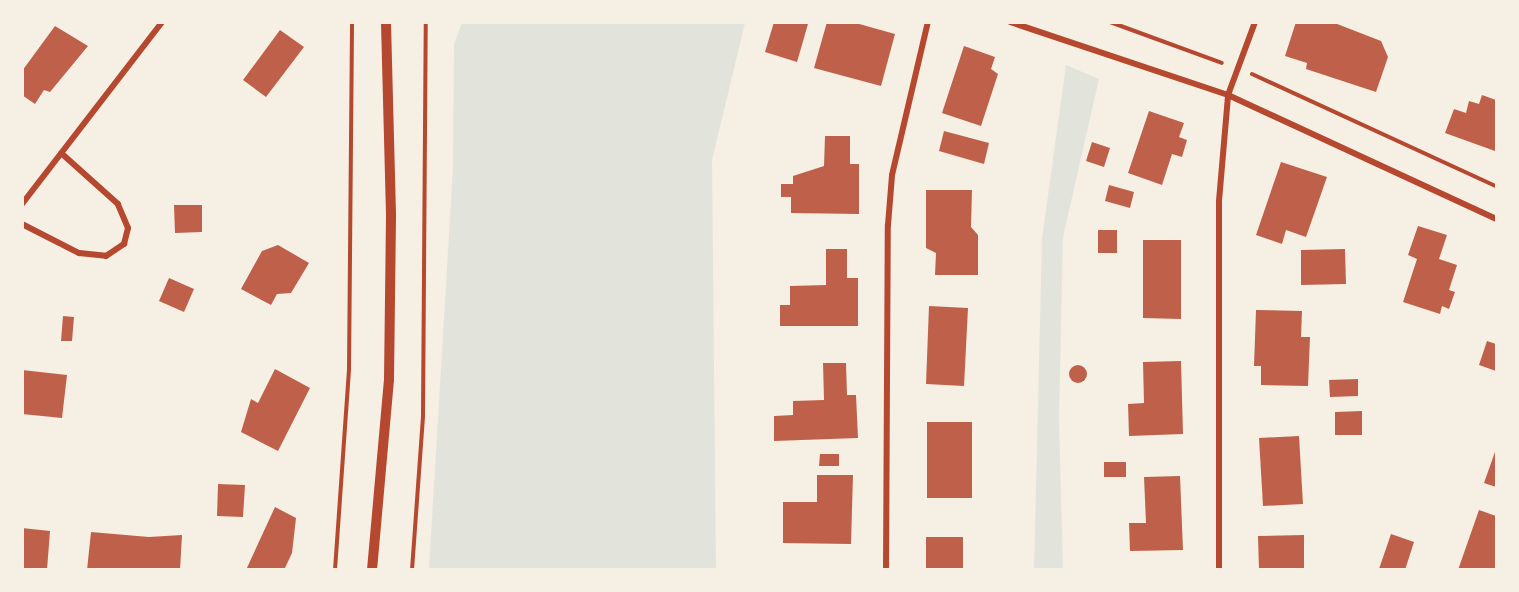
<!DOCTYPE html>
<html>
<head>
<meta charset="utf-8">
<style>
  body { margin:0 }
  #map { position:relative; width:1519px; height:592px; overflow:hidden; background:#f6efe4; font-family:"Alegreya Sans",sans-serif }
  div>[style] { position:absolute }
  .green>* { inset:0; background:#e2e4dc }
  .building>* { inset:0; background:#bf614a }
  .round { border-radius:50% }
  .path>* { height:4px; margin:-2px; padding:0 2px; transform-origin:2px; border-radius:2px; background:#b5482f }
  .minor>* { height:6px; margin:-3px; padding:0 3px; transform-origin:3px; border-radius:3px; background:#b5482f }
  .tertiary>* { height:10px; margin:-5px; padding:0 5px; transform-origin:5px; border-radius:5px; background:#b5482f }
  span { translate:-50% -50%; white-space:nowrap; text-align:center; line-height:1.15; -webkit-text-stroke:6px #f6efe4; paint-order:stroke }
  .frame { position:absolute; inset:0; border:24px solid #f6efe4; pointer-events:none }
</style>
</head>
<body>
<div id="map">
  <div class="green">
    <i style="clip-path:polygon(462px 23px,745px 23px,712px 160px,716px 569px,429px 569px,453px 167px,454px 44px)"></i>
    <i style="clip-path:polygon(1066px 65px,1099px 79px,1063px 237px,1059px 419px,1063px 569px,1034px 569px,1042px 239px)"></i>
  </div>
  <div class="building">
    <i style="clip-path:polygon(774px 22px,808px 24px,797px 62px,765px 52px)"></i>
    <i style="clip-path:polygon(827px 22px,852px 22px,895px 34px,881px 86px,814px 68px)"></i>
    <i style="clip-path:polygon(1296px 22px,1332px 22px,1381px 41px,1388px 57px,1376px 92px,1306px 69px,1307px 63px,1285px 56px)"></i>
    <i style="clip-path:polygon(55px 26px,88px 46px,50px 92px,44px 90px,35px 104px,22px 95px,22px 71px)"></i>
    <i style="clip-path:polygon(280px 30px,304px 47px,266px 97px,243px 80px)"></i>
    <i style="clip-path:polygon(964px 46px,995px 57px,991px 69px,998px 74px,981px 126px,942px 113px)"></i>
    <i style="clip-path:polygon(1482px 95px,1496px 100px,1495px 151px,1445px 133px,1454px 109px,1466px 113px,1469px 101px,1479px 104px)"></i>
    <i style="clip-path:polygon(1149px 111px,1184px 123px,1179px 137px,1187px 140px,1182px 157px,1172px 154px,1162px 185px,1128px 173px)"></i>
    <i style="clip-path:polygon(944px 131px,989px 143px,984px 164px,939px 151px)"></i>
    <i style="clip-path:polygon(825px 136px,850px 136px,850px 164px,859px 164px,859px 214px,791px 213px,791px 197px,781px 197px,781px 184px,793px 184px,793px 176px,824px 166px)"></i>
    <i style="clip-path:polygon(1092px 142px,1110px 148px,1104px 167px,1086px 161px)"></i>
    <i style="clip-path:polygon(1281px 162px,1327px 177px,1306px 237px,1286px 230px,1282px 244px,1256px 235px)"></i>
    <i style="clip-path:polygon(1109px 185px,1134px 192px,1130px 208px,1105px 201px)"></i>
    <i style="clip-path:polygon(926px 190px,972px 190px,971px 227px,978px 235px,978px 275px,935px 275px,936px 253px,926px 248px)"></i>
    <i style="clip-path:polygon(174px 205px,202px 205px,202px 232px,175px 233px)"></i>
    <i style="clip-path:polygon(1418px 226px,1447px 235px,1439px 259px,1457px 265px,1449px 290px,1455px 292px,1449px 309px,1442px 306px,1440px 314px,1403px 302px,1417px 259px,1408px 255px)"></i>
    <i style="clip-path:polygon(1098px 230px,1117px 230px,1117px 253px,1098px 253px)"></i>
    <i style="clip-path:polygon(1143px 240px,1181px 240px,1181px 319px,1143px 318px)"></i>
    <i style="clip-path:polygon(278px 245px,309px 263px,291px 293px,277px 294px,271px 305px,241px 289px,262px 251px)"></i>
    <i style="clip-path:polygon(826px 249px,847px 249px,847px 278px,858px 278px,858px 326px,780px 326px,780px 305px,790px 305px,790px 286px,826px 285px)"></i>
    <i style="clip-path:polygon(1345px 249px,1346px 284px,1301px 285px,1301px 250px)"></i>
    <i style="clip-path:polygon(169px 278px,194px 289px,184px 312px,159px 301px)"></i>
    <i style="clip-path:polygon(929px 306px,968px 308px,964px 386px,926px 384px)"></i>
    <i style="clip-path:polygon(1256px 310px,1302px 311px,1301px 337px,1310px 337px,1308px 386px,1261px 385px,1261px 366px,1254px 366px)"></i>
    <i style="clip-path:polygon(63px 316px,74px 317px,72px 341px,61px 341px)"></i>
    <i style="clip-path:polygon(1487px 341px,1496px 344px,1496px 371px,1479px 365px)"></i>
    <i style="clip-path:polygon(1181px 361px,1183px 434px,1129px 436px,1128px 404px,1144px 403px,1143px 362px)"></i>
    <i style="clip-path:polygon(823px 363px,846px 363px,847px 395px,856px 395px,858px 438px,774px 441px,774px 416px,793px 415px,793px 401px,824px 400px)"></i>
    <i class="round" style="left:1069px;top:365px;width:18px;height:18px"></i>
    <i style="clip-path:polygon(275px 369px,310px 388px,278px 451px,241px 432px,251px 399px,258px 403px)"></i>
    <i style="clip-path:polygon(22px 370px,67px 375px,62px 418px,22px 414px)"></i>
    <i style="clip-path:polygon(1358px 379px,1358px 396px,1330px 397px,1329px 380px)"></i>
    <i style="clip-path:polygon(1362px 411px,1362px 435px,1335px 435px,1335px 412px)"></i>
    <i style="clip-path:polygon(927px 422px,972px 422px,972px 498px,927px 498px)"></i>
    <i style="clip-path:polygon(1299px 436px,1303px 504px,1263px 506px,1259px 438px)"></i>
    <i style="clip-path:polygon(1496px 449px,1496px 487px,1484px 483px)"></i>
    <i style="clip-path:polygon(820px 454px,839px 454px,839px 466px,819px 466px)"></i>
    <i style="clip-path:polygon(1104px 462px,1126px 462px,1126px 477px,1104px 477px)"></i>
    <i style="clip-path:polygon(817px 475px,853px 475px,851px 544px,783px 543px,783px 502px,817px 502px)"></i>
    <i style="clip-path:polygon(1180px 476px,1183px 550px,1130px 551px,1129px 523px,1146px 523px,1144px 477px)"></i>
    <i style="clip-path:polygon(218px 484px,245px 485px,243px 517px,217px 516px)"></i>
    <i style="clip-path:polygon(275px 507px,296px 518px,292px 553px,284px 570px,246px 570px)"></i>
    <i style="clip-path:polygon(1479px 510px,1496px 516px,1496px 570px,1458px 570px)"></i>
    <i style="clip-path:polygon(22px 528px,50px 531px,47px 570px,22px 570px)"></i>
    <i style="clip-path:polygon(91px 532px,149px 537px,182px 535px,180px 570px,87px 570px)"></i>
    <i style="clip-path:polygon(1391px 534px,1414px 542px,1405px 570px,1379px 569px)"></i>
    <i style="clip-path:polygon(1304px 535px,1304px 570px,1259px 570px,1258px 536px)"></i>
    <i style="clip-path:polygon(926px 537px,963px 537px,963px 570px,926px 570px)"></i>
  </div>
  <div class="path">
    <i style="left:1110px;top:22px;width:119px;rotate:20.1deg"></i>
    <i style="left:1252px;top:74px;width:268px;rotate:24.7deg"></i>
    <i style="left:335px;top:570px;width:200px;rotate:-86deg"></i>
    <i style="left:349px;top:370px;width:348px;rotate:-89.5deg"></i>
    <i style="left:412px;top:570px;width:154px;rotate:-85.9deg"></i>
    <i style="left:423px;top:416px;width:394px;rotate:-89.6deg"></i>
  </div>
  <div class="minor">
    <i style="left:1010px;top:22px;width:230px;rotate:18.5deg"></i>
    <i style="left:1228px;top:95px;width:295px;rotate:24.8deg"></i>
    <i style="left:22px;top:204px;width:230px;rotate:-52.4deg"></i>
    <i style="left:22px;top:224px;width:64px;rotate:27deg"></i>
    <i style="left:79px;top:253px;width:27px;rotate:6deg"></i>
    <i style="left:106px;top:256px;width:22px;rotate:-34deg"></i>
    <i style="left:124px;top:244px;width:16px;rotate:-76deg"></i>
    <i style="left:128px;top:228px;width:26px;rotate:-113deg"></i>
    <i style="left:118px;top:204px;width:76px;rotate:-138.2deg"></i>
    <i style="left:886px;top:570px;width:345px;rotate:-89.7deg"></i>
    <i style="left:888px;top:225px;width:50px;rotate:-85.4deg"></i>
    <i style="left:892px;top:175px;width:157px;rotate:-76.8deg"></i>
    <i style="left:1219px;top:570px;width:369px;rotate:-90deg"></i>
    <i style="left:1219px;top:201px;width:106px;rotate:-85.1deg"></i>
    <i style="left:1228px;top:95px;width:78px;rotate:-69.7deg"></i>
  </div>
  <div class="tertiary">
    <i style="left:372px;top:570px;width:191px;rotate:-84.9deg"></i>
    <i style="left:389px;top:380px;width:166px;rotate:-89.3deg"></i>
    <i style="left:391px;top:214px;width:192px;rotate:-91.5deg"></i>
  </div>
  <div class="frame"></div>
</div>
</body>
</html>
